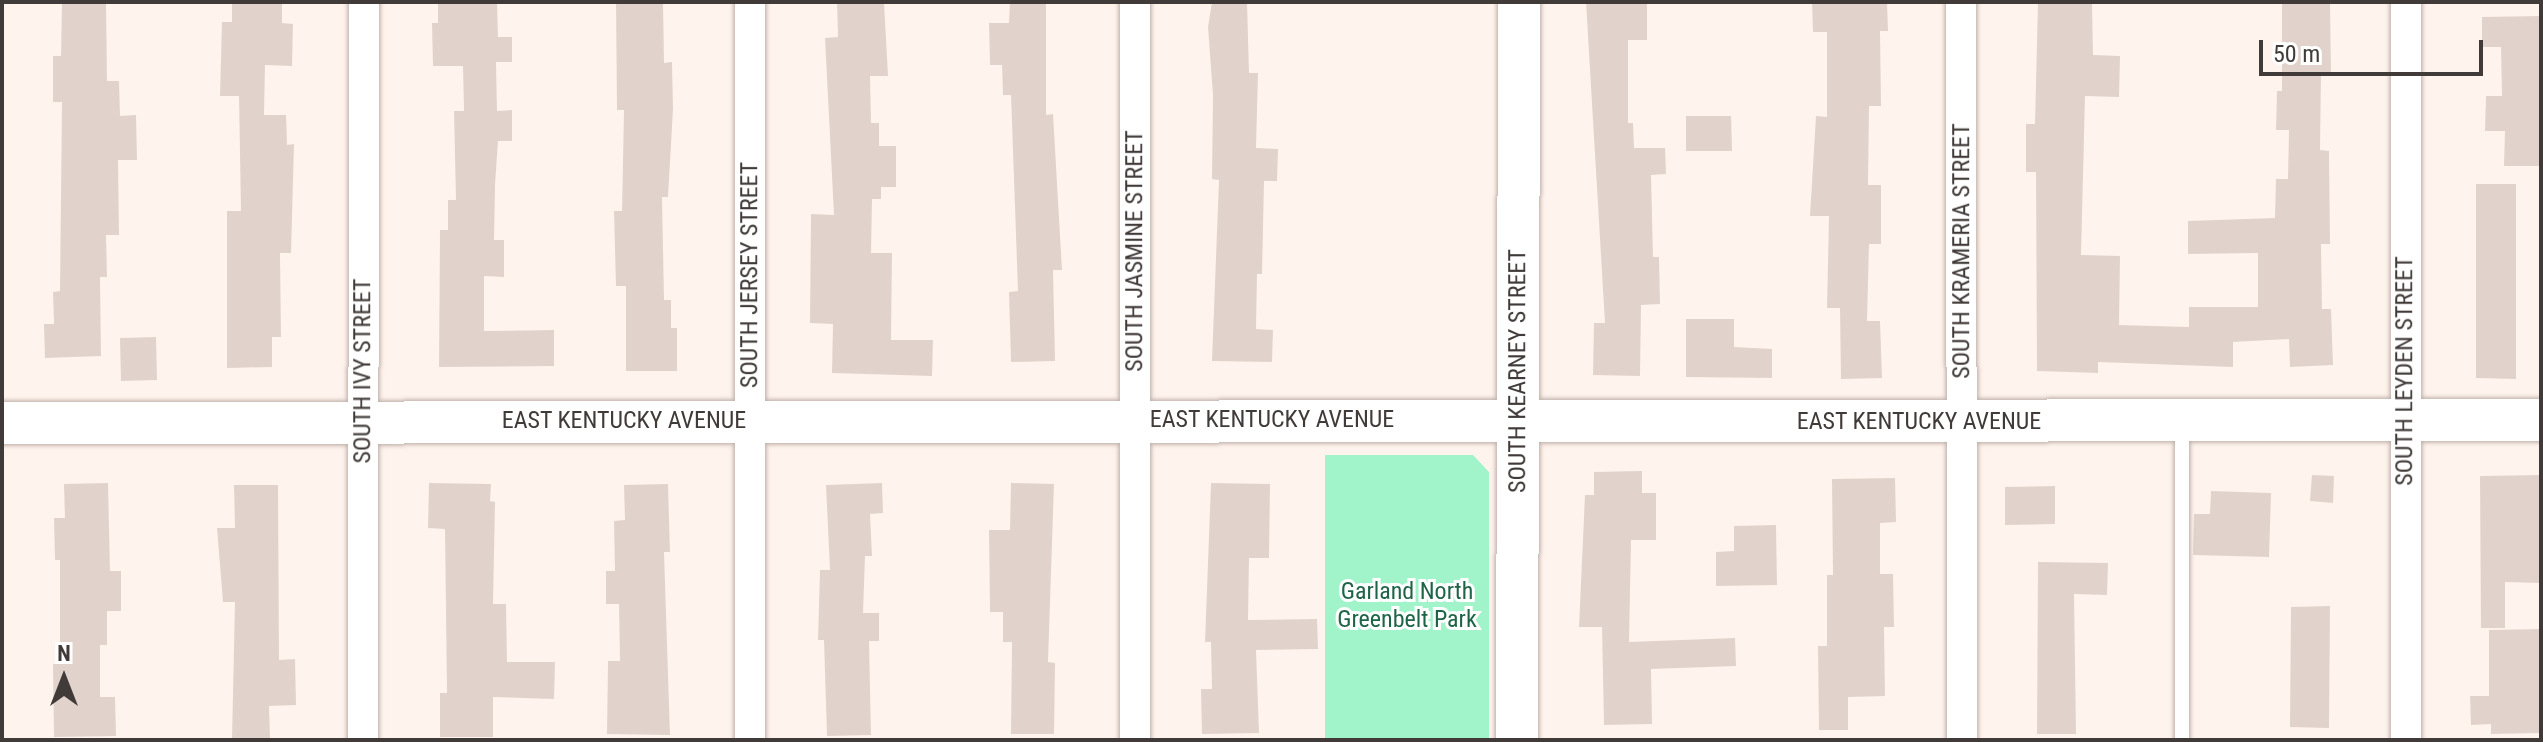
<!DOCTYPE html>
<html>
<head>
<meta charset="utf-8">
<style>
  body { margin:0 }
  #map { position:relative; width:2543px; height:742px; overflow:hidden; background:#fff3ed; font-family:"Roboto Condensed",sans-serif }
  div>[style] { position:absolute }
  .green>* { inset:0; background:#a1f3c9 }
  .building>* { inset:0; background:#e1d3cc }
  .roads { filter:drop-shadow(0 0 2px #bfb1aa) drop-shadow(0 0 2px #bfb1aa) }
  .lane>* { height:14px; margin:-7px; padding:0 7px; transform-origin:7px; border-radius:7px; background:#fff }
  .street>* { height:30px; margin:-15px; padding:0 15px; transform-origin:15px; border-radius:15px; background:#fff }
  .secondary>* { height:42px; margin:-21px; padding:0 21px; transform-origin:21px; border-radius:21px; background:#fff }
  span { translate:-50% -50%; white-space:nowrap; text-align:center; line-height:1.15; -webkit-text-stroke:6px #fff; paint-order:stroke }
  .street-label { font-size:24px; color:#403a38 }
  .park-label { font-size:24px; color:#1e6446 }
  .frame { position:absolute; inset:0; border:4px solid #403a38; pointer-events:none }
  .north { position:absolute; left:24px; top:638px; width:80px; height:80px; -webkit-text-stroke:6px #fff; paint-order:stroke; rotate:0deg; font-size:22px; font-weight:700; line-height:32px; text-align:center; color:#403a38 }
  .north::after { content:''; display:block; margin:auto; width:28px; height:36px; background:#403a38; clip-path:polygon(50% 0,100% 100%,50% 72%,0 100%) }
  .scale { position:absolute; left:2259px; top:40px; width:224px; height:36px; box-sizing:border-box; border:4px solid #403a38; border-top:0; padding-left:10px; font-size:24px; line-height:28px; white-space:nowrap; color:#403a38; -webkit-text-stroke:6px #fff; paint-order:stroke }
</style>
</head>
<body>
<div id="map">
  <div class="green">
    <i style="clip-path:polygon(1325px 455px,1473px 455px,1489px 472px,1489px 740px,1325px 740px)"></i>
  </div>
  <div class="building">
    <i style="clip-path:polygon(62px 2px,106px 2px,107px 81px,119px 81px,120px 116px,136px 115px,137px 160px,118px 160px,119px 235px,106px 235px,107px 277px,100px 277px,101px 356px,45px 358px,44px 324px,54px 324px,53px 292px,60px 291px,62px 102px,53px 102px,53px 56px,61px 56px)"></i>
    <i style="clip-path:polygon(232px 2px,282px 2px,282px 23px,293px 24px,292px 66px,265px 65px,264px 115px,286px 115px,287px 145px,294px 144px,291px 253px,280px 253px,281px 337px,272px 337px,272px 367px,227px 368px,227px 211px,241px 211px,239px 96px,220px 96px,222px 22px,232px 22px)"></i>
    <i style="clip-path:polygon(438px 2px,497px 2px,498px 37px,512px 37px,512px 62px,496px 62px,497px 111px,512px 110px,512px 141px,498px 141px,495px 185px,494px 240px,504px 240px,504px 277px,484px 276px,484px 331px,554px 330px,554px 366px,439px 367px,440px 230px,448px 230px,448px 200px,456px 200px,454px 111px,464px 111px,463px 66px,433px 66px,432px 23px,438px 23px)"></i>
    <i style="clip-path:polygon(616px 2px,663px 2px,664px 63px,672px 62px,673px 109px,668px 197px,662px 197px,664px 300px,671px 300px,671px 328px,677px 328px,677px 371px,626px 371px,626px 286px,616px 286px,614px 211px,622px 211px,624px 110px,617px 110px)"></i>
    <i style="clip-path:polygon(837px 2px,884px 2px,888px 76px,870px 76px,871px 123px,879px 123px,879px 146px,896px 146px,896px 187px,881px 187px,881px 199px,872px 199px,871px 253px,892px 253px,891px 340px,933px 340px,932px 376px,832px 373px,833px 324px,810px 323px,811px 214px,834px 215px,825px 38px,838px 37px)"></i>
    <i style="clip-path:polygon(1010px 2px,1046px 2px,1046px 115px,1053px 114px,1062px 270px,1053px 270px,1055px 361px,1011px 362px,1009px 292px,1018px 291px,1011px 95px,1003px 95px,1002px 65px,990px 65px,989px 23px,1009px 23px)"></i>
    <i style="clip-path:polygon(1212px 2px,1247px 2px,1249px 73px,1258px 73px,1256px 148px,1278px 149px,1277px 181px,1264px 181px,1262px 274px,1257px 274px,1256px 329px,1273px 330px,1272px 362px,1212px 361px,1219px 180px,1212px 179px,1213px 95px,1208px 27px)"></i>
    <i style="clip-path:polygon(1586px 2px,1647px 3px,1647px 40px,1628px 40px,1628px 123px,1633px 123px,1634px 148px,1665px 148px,1666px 174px,1651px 175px,1653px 257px,1659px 257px,1660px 304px,1641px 305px,1640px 376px,1593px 375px,1594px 323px,1605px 323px)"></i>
    <i style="clip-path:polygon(1812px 2px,1887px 2px,1888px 31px,1880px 31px,1881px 106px,1869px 106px,1868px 185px,1881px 185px,1881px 244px,1869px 244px,1867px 321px,1880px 321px,1882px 378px,1841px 379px,1840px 308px,1827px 308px,1829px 216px,1810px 216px,1816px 116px,1827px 117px,1827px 32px,1813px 32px)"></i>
    <i style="clip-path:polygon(2038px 2px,2092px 2px,2093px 55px,2120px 56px,2119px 97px,2085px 96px,2081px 255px,2120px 256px,2119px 325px,2189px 327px,2189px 307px,2258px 307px,2258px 253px,2188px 254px,2188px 221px,2275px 218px,2276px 179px,2288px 179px,2289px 130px,2276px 130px,2277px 91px,2282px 91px,2282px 2px,2330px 2px,2331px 73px,2321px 73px,2320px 150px,2329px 151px,2330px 244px,2321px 244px,2322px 309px,2331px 309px,2333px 365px,2290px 367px,2289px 339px,2233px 342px,2233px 367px,2098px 362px,2098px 373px,2037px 371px,2036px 172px,2026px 172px,2026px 124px,2035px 124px)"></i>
    <i style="clip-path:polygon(2541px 16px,2541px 166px,2504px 166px,2505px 131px,2485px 131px,2486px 96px,2502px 96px,2501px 47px,2482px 47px,2482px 17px)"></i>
    <i style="clip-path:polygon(1686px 116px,1731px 116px,1732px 151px,1686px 151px)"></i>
    <i style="clip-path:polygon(2476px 184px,2516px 184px,2516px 379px,2476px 378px)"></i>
    <i style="clip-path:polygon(1686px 319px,1734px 319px,1734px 347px,1772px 349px,1772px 378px,1686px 377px)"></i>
    <i style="clip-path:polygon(156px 337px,157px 380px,121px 381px,120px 338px)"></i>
    <i style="clip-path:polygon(1642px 471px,1642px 493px,1656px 493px,1656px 540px,1631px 540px,1629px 642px,1735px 638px,1736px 666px,1651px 669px,1652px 724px,1604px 725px,1602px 627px,1579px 627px,1585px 495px,1594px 495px,1594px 472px)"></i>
    <i style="clip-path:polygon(2312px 475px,2334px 476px,2333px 503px,2310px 501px)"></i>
    <i style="clip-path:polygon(2541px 475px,2541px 583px,2505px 582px,2505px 628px,2481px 628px,2480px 476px)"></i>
    <i style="clip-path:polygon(1895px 478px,1896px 522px,1880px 523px,1880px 574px,1893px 574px,1894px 627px,1884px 627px,1885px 696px,1848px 697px,1848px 730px,1819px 730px,1818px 646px,1827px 646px,1827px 575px,1833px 575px,1832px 479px)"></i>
    <i style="clip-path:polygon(108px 483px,110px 571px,121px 571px,121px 611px,107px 611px,107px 645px,100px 645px,100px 697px,115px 697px,116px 736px,54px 737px,53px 664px,60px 664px,60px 560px,55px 560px,54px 518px,65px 518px,64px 484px)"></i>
    <i style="clip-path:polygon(429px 483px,491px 484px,490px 501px,495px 502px,493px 604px,506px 604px,507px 662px,555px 662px,554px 699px,493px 697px,493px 737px,440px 737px,440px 693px,447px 693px,445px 529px,428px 528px)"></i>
    <i style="clip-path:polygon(882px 483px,883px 513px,870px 514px,872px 556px,865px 556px,863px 613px,879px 613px,879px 641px,869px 641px,871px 735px,827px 736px,824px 640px,818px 640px,820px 570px,830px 570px,826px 485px)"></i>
    <i style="clip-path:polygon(1011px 483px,1054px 484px,1048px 662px,1055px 663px,1054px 734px,1011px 734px,1012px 642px,1003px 642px,1003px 612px,990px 612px,989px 530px,1010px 530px)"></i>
    <i style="clip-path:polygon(1211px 483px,1270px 484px,1269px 558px,1249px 558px,1248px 620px,1317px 619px,1318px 649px,1256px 650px,1259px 733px,1202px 734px,1201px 689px,1212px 689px,1211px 642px,1205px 642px)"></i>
    <i style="clip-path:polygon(668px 484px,670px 552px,664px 552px,670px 735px,607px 734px,608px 661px,620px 661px,619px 604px,606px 604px,606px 571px,615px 571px,614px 521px,625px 520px,624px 485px)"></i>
    <i style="clip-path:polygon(234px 485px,278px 485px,279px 660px,295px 659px,296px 705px,269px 706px,270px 738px,232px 739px,235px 602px,223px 602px,217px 528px,235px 528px)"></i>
    <i style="clip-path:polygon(2055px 486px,2055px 524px,2005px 525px,2005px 487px)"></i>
    <i style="clip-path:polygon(2211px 491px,2271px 493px,2269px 557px,2193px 555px,2194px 514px,2210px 514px)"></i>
    <i style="clip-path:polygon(1776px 525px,1777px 585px,1716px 586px,1716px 552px,1734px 551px,1734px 526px)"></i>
    <i style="clip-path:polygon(2038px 562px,2108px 563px,2107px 595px,2074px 594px,2076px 734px,2037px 734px)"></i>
    <i style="clip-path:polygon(2330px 606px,2329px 728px,2290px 727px,2291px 607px)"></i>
    <i style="clip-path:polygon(2541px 629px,2541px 733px,2491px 734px,2491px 724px,2471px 725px,2470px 696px,2489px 696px,2489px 630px)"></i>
  </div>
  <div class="roads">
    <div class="lane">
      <i style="left:2182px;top:424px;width:316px;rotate:90deg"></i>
    </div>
    <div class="street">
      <i style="left:750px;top:2px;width:738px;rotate:90deg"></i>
      <i style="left:1135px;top:2px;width:738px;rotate:90deg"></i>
      <i style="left:1961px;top:2px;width:738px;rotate:89.92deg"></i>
      <i style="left:363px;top:740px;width:738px;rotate:-89.92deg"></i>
      <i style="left:2406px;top:740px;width:738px;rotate:-90deg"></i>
    </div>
    <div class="secondary">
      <i style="left:2px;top:423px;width:2539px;rotate:-0.07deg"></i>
      <i style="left:1517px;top:740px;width:738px;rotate:-89.84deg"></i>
    </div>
  </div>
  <div class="street-label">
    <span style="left:1135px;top:251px;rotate:-90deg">SOUTH JASMINE STREET</span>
    <span style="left:1962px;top:251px;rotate:-90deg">SOUTH KRAMERIA STREET</span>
    <span style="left:750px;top:275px;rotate:-90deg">SOUTH JERSEY STREET</span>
    <span style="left:363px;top:371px;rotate:-90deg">SOUTH IVY STREET</span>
    <span style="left:1518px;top:371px;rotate:-90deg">SOUTH KEARNEY STREET</span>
    <span style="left:2405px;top:371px;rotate:-90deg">SOUTH LEYDEN STREET</span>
    <span style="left:1272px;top:420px">EAST KENTUCKY AVENUE</span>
    <span style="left:624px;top:421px">EAST KENTUCKY AVENUE</span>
    <span style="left:1919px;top:422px">EAST KENTUCKY AVENUE</span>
  </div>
  <div class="park-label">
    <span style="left:1407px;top:606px">Garland North<br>Greenbelt Park</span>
  </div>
  <div class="frame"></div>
  <div class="north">N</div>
  <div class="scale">50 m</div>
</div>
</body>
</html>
